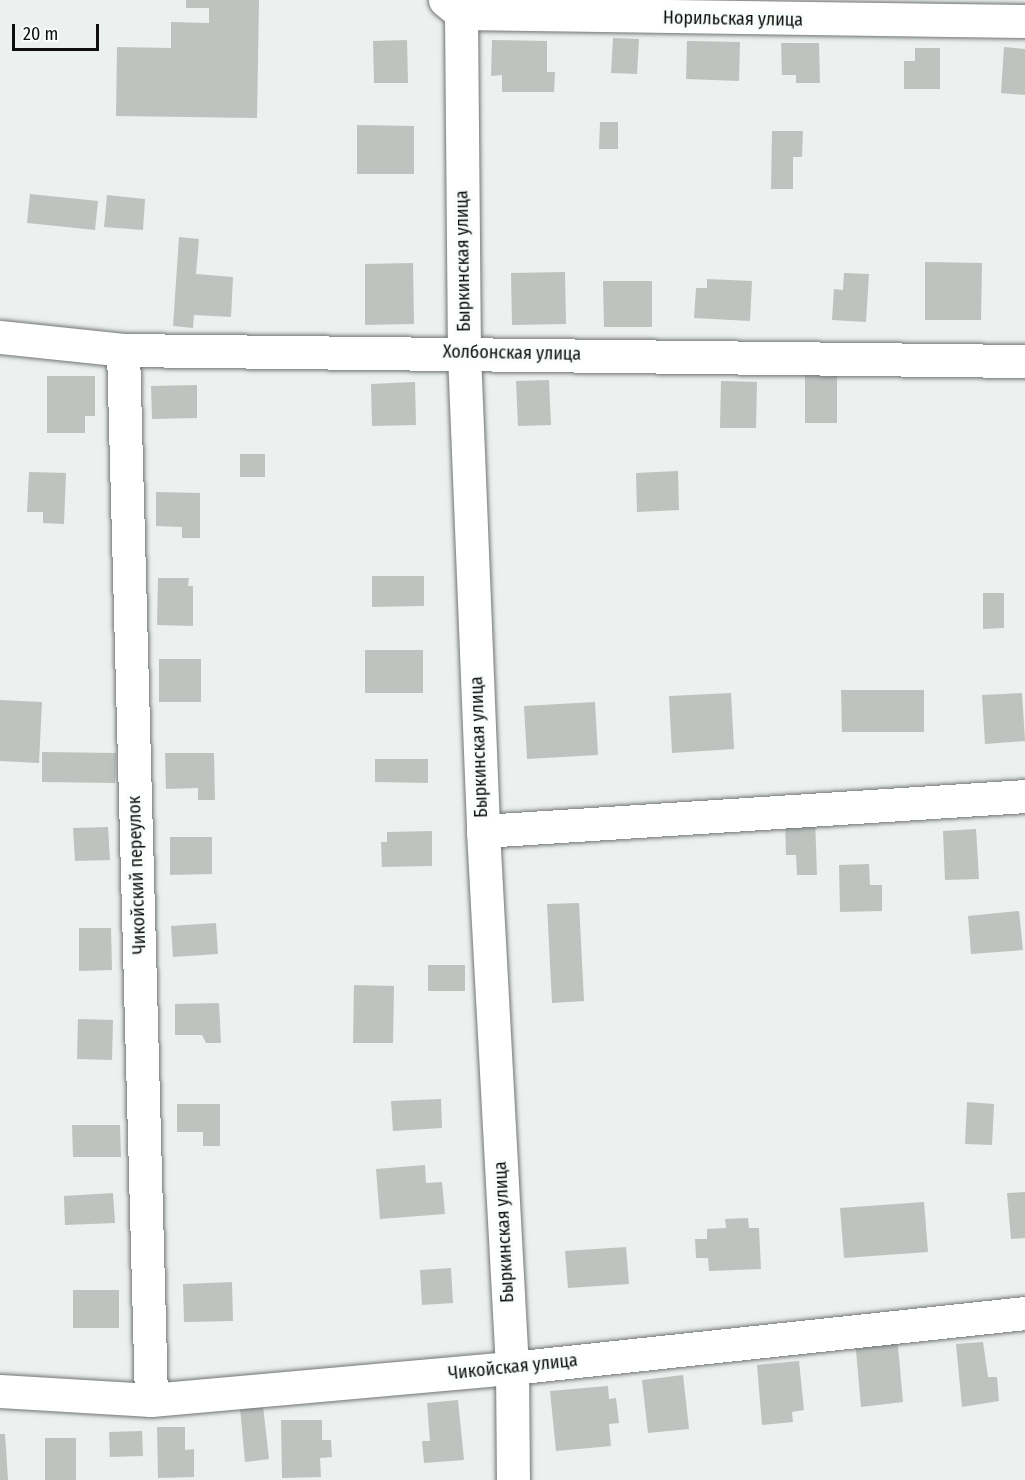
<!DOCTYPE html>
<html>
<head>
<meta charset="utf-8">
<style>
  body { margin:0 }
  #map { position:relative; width:1025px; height:1480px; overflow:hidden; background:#ecf0ee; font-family:"Fira Sans Condensed",sans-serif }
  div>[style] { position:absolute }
  .building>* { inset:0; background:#bec3c0 }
  .roads { filter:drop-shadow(0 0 2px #717573) drop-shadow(0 0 2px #717573) }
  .minor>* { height:33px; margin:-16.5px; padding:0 16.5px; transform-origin:16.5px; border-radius:16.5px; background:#fff }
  span { translate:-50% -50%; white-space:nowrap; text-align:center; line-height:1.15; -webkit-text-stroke:6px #f9fefb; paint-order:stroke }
  .street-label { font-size:18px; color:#0d0e0d }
  .scale { position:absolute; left:12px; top:24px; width:87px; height:27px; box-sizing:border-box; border:3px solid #0d0e0d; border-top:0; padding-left:8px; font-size:18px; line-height:21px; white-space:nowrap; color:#0d0e0d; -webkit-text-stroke:4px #f9fefb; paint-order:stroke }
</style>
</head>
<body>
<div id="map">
  <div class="building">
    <i style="clip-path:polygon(186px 0,259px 0,257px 118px,116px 116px,117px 47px,171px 48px,171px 22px,209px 23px,209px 8px,186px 8px)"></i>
    <i style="clip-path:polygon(613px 38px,639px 39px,637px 74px,611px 73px)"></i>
    <i style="clip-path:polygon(407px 40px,408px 83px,374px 83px,373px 41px)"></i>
    <i style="clip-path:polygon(492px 40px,547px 41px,547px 72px,555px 72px,554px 92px,502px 92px,502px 75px,491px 76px)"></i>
    <i style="clip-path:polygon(687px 41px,740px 42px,739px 81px,686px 79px)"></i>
    <i style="clip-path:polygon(781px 43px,819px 43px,820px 83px,796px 83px,796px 75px,782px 75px)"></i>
    <i style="clip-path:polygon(1004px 47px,1025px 49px,1025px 95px,1001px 93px)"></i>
    <i style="clip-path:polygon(915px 48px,940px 48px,940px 89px,904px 89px,904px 61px,915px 61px)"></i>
    <i style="clip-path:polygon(600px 122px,618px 122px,618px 149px,599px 149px)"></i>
    <i style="clip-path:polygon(357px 125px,414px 126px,414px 174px,357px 174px)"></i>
    <i style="clip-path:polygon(772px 131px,803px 131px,802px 157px,793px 157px,793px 189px,771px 189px)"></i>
    <i style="clip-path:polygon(30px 194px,98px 201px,95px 230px,27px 223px)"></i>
    <i style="clip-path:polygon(107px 195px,145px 199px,143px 230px,104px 227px)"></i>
    <i style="clip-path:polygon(179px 237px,199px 239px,196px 274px,233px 277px,231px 317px,194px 315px,193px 328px,173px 326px)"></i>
    <i style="clip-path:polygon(925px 262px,982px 263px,981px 320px,925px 320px)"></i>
    <i style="clip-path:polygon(413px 263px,414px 324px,365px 325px,365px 264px)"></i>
    <i style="clip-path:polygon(565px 272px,566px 324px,512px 325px,511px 273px)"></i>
    <i style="clip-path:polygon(844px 273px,869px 274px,866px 322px,832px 320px,834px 289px,843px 290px)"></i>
    <i style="clip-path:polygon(707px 279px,752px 281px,750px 321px,694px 318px,696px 288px,707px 288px)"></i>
    <i style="clip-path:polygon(603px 281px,652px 281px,652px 327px,604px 327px)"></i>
    <i style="clip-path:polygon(805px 375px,837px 375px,837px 423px,805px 423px)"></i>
    <i style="clip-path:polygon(47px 376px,95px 376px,95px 416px,85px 416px,85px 433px,47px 433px)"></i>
    <i style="clip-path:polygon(549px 380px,551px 425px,518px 426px,516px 381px)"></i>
    <i style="clip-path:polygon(721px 381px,757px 382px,756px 428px,720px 428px)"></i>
    <i style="clip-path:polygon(415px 382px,416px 425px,372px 426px,371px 384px)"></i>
    <i style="clip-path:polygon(197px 385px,197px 418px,152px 419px,151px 386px)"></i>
    <i style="clip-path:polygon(240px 454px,265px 454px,265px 477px,240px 477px)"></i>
    <i style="clip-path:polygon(678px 471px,679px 510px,637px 512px,636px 473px)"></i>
    <i style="clip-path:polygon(29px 472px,66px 473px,64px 524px,43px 523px,43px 512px,27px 512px)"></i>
    <i style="clip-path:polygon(156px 492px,200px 493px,200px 538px,182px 538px,182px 527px,156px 526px)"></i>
    <i style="clip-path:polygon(372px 576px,424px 576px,424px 606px,372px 607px)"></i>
    <i style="clip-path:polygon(158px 578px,189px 578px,188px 586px,193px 586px,193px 626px,157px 625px)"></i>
    <i style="clip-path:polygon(983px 593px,1004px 593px,1004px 628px,983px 629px)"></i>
    <i style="clip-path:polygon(365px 650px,423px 650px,423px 693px,365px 693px)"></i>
    <i style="clip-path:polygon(159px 659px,201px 659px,201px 702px,159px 702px)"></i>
    <i style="clip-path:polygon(841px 690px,924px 690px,924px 732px,842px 732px)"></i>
    <i style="clip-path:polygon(731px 693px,734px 749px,672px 753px,669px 696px)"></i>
    <i style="clip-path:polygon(1022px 693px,1025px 741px,985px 744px,982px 695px)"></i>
    <i style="clip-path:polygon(0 700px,42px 702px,39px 763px,0 761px)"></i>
    <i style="clip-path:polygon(595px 702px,598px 755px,527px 759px,524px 706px)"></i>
    <i style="clip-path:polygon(42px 752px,116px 753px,115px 783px,42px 782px)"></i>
    <i style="clip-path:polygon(165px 753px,214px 753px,215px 800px,198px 800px,198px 788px,166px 789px)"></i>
    <i style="clip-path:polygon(375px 759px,428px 759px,428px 783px,375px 782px)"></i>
    <i style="clip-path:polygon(815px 818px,817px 875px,797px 875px,796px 855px,786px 855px,785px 819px)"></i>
    <i style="clip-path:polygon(108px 827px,110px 860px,75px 861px,73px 828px)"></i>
    <i style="clip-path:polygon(976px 829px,979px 879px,945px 880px,943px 831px)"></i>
    <i style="clip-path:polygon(432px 831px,432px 866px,382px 867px,381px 842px,387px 842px,387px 832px)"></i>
    <i style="clip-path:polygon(170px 837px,212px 837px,212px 874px,170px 875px)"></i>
    <i style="clip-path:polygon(869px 864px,870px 885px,882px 885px,882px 911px,840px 912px,839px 865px)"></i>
    <i style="clip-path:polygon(579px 903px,584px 1001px,552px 1003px,547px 904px)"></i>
    <i style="clip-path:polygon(1019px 911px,1023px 950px,971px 954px,968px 916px)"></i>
    <i style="clip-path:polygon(216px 923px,218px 954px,173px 957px,171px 926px)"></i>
    <i style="clip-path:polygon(79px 928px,111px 928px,112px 970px,79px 971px)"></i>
    <i style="clip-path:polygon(428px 965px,465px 965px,465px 991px,428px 991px)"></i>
    <i style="clip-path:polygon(354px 985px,394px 986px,393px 1043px,353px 1043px)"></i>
    <i style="clip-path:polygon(219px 1003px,221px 1043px,206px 1043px,202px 1035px,175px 1035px,175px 1004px)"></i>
    <i style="clip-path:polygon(78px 1019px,113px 1020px,112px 1060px,77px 1059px)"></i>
    <i style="clip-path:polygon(441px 1099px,442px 1128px,393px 1131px,391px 1101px)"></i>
    <i style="clip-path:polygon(967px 1102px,994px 1104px,992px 1145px,965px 1144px)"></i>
    <i style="clip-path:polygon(177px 1104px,220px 1104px,220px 1146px,203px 1146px,203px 1132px,177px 1132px)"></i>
    <i style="clip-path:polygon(72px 1125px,120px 1125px,121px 1157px,73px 1157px)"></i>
    <i style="clip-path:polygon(425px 1165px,426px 1183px,442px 1182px,445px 1214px,380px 1219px,376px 1169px)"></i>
    <i style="clip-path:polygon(1025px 1192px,1025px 1238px,1011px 1239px,1007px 1193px)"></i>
    <i style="clip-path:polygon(113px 1193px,115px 1223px,65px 1225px,64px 1196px)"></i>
    <i style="clip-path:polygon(924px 1202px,928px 1252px,844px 1258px,840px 1208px)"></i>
    <i style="clip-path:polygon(748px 1218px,749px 1228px,759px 1228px,761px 1269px,709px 1271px,708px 1258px,696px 1258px,695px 1239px,707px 1239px,707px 1229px,726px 1228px,725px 1219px)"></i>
    <i style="clip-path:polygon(626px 1247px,629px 1284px,568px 1288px,565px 1251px)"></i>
    <i style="clip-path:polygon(451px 1268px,453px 1303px,422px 1305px,420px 1270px)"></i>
    <i style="clip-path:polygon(232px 1282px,233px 1321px,184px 1322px,183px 1284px)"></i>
    <i style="clip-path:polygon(73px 1290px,119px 1290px,119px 1328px,73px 1328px)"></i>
    <i style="clip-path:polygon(897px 1335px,903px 1402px,861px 1407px,855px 1339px)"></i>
    <i style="clip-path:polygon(983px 1342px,988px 1377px,997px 1377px,999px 1401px,962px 1407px,956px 1344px)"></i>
    <i style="clip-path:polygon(799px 1361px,804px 1410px,792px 1412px,793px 1422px,762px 1425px,757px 1365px)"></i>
    <i style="clip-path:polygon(683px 1375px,689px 1429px,648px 1433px,642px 1380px)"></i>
    <i style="clip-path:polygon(608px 1386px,609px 1399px,616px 1398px,619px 1423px,609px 1424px,611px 1446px,556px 1451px,550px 1391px)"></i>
    <i style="clip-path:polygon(458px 1400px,464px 1460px,424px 1463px,422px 1441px,430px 1441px,427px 1403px)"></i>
    <i style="clip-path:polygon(263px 1406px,269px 1459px,245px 1462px,240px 1408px)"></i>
    <i style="clip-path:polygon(281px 1420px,322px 1420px,322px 1440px,331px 1440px,332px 1457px,320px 1458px,321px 1477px,282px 1478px)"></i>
    <i style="clip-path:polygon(157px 1427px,185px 1427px,185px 1450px,194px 1449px,194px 1477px,158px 1478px)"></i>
    <i style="clip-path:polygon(142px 1431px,143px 1456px,110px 1457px,109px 1432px)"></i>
    <i style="clip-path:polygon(0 1434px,5px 1434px,8px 1480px,0 1480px)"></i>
    <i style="clip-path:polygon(45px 1438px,76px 1438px,76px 1480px,45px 1480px)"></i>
  </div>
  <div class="roads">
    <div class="minor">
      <i style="left:445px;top:0;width:21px;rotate:39deg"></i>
      <i style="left:461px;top:13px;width:564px;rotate:0.81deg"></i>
      <i style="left:461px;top:13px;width:340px;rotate:89.5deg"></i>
      <i style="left:464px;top:353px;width:478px;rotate:87.7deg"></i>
      <i style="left:483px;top:831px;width:538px;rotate:86.91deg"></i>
      <i style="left:512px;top:1368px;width:112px;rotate:89.5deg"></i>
      <i style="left:0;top:337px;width:124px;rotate:6deg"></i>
      <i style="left:123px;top:350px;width:902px;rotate:0.7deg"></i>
      <i style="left:123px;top:350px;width:1050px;rotate:88.47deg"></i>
      <i style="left:483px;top:831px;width:543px;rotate:-3.69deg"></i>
      <i style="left:0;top:1391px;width:151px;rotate:3.4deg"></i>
      <i style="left:151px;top:1400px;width:362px;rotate:-5.1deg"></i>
      <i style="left:512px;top:1368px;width:516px;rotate:-6.12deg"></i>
    </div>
  </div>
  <div class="street-label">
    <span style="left:733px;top:19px;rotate:1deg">Норильская улица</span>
    <span style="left:463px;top:261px;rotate:-91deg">Быркинская улица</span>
    <span style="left:512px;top:353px;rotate:1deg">Холбонская улица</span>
    <span style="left:479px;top:747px;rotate:-92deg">Быркинская улица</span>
    <span style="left:137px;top:875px;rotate:-92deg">Чикойский переулок</span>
    <span style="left:504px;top:1232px;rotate:-93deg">Быркинская улица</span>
    <span style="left:513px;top:1367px;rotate:-6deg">Чикойская улица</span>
  </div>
  <div class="scale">20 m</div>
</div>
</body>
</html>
